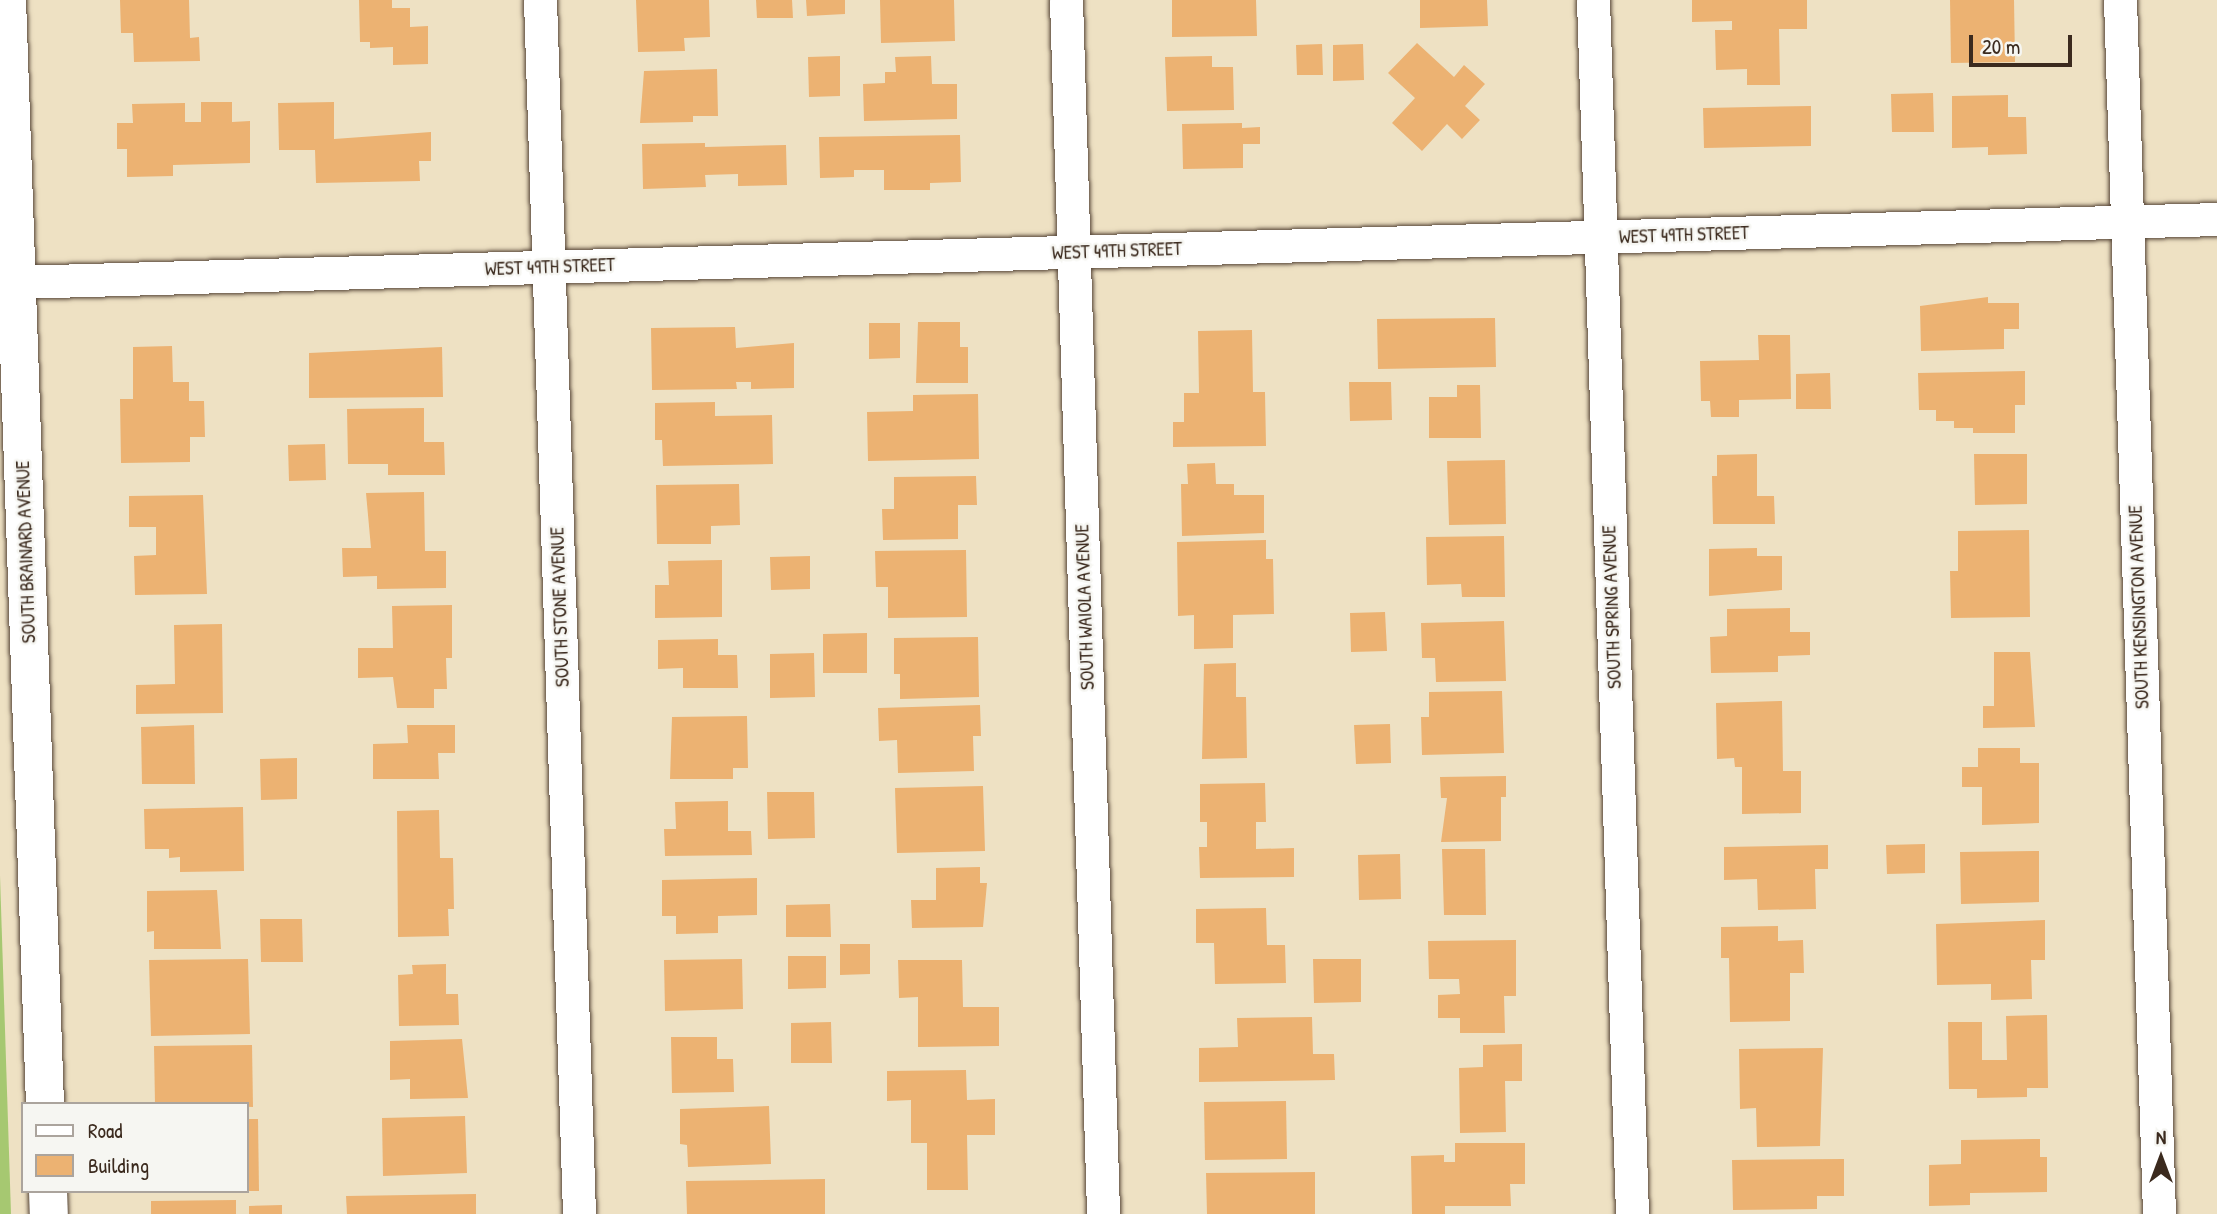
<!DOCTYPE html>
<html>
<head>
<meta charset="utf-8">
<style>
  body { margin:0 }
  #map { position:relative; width:2217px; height:1214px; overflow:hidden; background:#eee1c3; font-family:"Patrick Hand",sans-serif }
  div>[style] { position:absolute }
  .green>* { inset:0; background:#a6c871 }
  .building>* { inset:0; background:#ecb272 }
  .roads { filter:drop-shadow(0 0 2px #564537) drop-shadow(0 0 2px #564537) }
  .minor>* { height:33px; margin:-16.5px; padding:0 16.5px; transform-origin:16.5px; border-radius:16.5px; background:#fff }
  .tertiary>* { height:38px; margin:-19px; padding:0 19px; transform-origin:19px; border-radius:19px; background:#fff }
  span { translate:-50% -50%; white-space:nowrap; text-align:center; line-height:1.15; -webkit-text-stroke:5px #f6f6f2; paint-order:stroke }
  .street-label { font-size:19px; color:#3b2a1e }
  .legend { position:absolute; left:21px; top:1102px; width:228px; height:91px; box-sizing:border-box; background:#f6f6f2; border:2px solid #aba49d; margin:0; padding:9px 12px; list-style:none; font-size:21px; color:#3b2a1e }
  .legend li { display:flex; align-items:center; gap:14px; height:35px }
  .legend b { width:35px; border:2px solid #aba49d }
  .north { position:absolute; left:2126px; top:1123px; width:70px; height:70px; -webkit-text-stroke:5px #f6f6f2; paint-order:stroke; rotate:0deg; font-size:19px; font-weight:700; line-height:28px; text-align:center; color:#3b2a1e }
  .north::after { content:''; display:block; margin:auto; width:24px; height:32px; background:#3b2a1e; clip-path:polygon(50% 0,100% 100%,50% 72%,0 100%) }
  .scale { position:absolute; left:1969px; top:35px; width:103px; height:32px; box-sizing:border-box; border:4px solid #3b2a1e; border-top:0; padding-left:9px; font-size:21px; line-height:24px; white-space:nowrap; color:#3b2a1e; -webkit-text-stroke:5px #f6f6f2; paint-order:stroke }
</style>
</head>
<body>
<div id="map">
  <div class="green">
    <i style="clip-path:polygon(0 876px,11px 1214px,0 1214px)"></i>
  </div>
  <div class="building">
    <i style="clip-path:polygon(120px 0,189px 0,190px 38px,199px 37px,200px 61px,134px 62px,133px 33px,121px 33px)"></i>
    <i style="clip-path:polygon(359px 0,392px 0,392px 8px,410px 8px,410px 27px,428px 26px,428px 64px,393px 65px,393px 47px,370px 48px,370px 42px,360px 42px)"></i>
    <i style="clip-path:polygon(636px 0,709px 0,710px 37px,684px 38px,685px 51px,638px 52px)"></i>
    <i style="clip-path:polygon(756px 0,792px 0,793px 18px,757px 18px)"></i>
    <i style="clip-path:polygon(806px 0,845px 0,845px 14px,807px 16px)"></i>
    <i style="clip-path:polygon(880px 0,954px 0,955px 41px,881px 43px)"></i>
    <i style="clip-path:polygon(1172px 0,1256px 0,1257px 36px,1172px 37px)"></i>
    <i style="clip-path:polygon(1420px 0,1487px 0,1488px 26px,1420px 28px)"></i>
    <i style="clip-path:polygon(1692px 0,1807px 0,1807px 29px,1779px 29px,1780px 85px,1747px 85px,1747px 69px,1716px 70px,1715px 30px,1732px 30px,1732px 21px,1692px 22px)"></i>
    <i style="clip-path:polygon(1950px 0,2014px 0,2015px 62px,1951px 63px)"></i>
    <i style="clip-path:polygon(1417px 43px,1454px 77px,1464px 65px,1485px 84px,1465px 106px,1480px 120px,1462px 139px,1447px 124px,1422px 151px,1392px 123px,1415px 98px,1388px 73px)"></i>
    <i style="clip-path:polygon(1322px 44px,1323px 75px,1297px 75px,1296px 45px)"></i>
    <i style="clip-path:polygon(1363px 44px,1364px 80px,1333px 81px,1333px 45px)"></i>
    <i style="clip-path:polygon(840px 56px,840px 96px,809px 97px,808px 57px)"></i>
    <i style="clip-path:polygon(931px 56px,932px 84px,957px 84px,957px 119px,864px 121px,863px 84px,885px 83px,885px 72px,896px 72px,895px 57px)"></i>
    <i style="clip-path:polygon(1212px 56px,1212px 67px,1233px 67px,1234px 110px,1167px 111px,1165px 57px)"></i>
    <i style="clip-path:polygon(717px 69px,718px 116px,693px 116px,693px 122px,640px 123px,644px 71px)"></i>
    <i style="clip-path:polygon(1933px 93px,1934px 132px,1892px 132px,1891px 94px)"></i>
    <i style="clip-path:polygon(2008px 95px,2008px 117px,2026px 117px,2027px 154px,1988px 155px,1988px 147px,1952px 148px,1952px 96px)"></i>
    <i style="clip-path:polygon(201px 102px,232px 102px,232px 122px,250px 121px,250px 163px,173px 165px,173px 176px,127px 177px,127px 149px,117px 149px,117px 123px,133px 123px,132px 104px,185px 103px,185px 122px,201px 122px)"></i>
    <i style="clip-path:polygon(334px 102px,334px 139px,431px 132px,431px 161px,419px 161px,420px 181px,316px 183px,315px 150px,279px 150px,278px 103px)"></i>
    <i style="clip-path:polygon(1811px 106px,1811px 146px,1704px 148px,1703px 108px)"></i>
    <i style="clip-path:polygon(1242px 123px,1242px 128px,1260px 127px,1260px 144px,1243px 144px,1243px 168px,1183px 169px,1182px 124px)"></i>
    <i style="clip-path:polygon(960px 135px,961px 182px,930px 183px,930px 190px,884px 190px,884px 170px,854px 170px,854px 177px,820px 178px,819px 137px)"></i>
    <i style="clip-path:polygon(705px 143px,705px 147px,786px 145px,787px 185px,738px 186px,738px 174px,705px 175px,706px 187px,643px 189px,642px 144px)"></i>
    <i style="clip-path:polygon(1988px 297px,1988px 303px,2019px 303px,2019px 329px,2004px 329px,2004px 349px,1921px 351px,1920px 306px)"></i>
    <i style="clip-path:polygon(1495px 318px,1496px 367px,1378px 369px,1377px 319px)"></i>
    <i style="clip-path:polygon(918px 322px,960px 322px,960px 347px,968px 347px,968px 383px,916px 383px)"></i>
    <i style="clip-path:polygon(869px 323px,900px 323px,900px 358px,869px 359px)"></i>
    <i style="clip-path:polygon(735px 327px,736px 348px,794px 343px,794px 388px,751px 389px,751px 382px,736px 382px,737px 389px,652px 390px,651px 328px)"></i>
    <i style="clip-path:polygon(1252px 330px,1253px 392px,1265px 392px,1266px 446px,1173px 447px,1173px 422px,1184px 422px,1184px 393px,1199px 393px,1198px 331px)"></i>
    <i style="clip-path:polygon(1758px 335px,1790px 335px,1791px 399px,1739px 400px,1739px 417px,1711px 417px,1710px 401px,1701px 401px,1700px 361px,1759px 360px)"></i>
    <i style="clip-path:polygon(172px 346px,173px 382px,189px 382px,189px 401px,204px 401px,205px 437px,190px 437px,190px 462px,121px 463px,120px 399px,133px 399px,133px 347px)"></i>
    <i style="clip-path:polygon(442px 347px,443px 397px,309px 398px,309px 353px)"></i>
    <i style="clip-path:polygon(2025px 371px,2025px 405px,2015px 405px,2015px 433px,1973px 433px,1973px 428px,1954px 428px,1954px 421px,1936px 421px,1936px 410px,1919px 410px,1918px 373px)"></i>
    <i style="clip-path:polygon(1830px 373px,1831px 409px,1796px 409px,1796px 374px)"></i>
    <i style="clip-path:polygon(1349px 382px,1391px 382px,1392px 420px,1350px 421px)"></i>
    <i style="clip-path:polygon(1457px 385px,1480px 385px,1481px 438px,1429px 438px,1429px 397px,1457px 397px)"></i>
    <i style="clip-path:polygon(978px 394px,979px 459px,868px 461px,867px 412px,913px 411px,913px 395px)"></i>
    <i style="clip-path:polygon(715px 402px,715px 416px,772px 415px,773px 464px,663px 466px,662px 440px,655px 440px,655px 403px)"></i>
    <i style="clip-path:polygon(424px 408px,424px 442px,444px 442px,445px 475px,388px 475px,388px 464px,348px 464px,347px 409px)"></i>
    <i style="clip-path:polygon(325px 444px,326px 480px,289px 481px,288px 445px)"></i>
    <i style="clip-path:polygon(1757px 454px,1757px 496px,1774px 496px,1775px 524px,1713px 524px,1712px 476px,1717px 476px,1717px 455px)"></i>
    <i style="clip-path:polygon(1974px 454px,2027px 454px,2027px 504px,1975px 505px)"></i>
    <i style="clip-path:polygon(1505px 460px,1506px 524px,1449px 525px,1447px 461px)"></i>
    <i style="clip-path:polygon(1215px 463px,1216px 484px,1234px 484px,1234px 495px,1264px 495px,1264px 533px,1182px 536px,1181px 484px,1188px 484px,1187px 464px)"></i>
    <i style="clip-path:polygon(976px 476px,977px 505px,958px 505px,958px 539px,883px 540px,882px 509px,894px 509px,894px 477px)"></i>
    <i style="clip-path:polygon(739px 484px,740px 525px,711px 526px,711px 544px,657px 544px,656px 485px)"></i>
    <i style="clip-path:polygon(424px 492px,425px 551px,446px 551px,446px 588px,377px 589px,377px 576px,343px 577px,342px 548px,371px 548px,366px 493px)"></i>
    <i style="clip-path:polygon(203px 495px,207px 594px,135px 595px,134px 556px,156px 555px,156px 527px,129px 527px,129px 496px)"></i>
    <i style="clip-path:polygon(2029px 530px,2030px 617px,1951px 618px,1950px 571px,1958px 571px,1958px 531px)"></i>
    <i style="clip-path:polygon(1504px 536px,1505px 597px,1462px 597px,1461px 584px,1427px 585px,1426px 537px)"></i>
    <i style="clip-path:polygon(1266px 540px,1266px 559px,1273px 559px,1274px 614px,1233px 615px,1233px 648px,1194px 649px,1194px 615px,1178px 616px,1177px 542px)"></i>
    <i style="clip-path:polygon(1757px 548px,1757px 556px,1782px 556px,1782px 590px,1709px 596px,1709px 549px)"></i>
    <i style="clip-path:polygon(966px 550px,967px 617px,888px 618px,888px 587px,876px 587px,875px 551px)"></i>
    <i style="clip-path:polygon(810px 556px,810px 589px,771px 590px,770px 557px)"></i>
    <i style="clip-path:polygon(722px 560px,722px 617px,655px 618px,655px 585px,669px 585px,668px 561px)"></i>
    <i style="clip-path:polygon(452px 605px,452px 658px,446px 658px,447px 689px,434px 689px,434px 708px,397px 708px,393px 677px,358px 678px,358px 648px,393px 648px,392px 606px)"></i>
    <i style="clip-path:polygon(1790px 608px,1790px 632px,1810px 632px,1810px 655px,1778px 656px,1778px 672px,1711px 673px,1710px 637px,1727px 636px,1727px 609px)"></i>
    <i style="clip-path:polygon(1385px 612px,1387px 651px,1351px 652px,1350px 613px)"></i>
    <i style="clip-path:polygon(1504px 621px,1506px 681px,1436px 682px,1435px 658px,1422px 658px,1421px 623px)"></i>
    <i style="clip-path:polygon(222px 624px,223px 713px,136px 714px,136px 685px,175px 684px,174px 625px)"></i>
    <i style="clip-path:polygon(867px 633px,867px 673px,823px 673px,823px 634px)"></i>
    <i style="clip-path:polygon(978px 637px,979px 697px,900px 699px,900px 674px,894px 674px,894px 638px)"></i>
    <i style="clip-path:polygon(718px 639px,718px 655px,737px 655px,738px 688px,683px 688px,683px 668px,658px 669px,658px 640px)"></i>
    <i style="clip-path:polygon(1994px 652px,2030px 652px,2035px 727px,1983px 728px,1983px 706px,1994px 706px)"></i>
    <i style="clip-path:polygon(814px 653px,815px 697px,770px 698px,770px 654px)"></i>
    <i style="clip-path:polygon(1236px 663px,1236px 697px,1246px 697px,1247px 758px,1202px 759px,1204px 664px)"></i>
    <i style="clip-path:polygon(1502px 691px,1504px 753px,1422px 755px,1421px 717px,1429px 717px,1429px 692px)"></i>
    <i style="clip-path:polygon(1782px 701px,1783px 771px,1801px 771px,1801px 813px,1742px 814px,1742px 767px,1735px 767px,1734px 758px,1717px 759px,1716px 703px)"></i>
    <i style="clip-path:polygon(980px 705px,981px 736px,973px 736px,974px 771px,898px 773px,897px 740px,879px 741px,878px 708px)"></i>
    <i style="clip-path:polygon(747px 716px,748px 768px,733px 768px,733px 779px,670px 779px,672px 717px)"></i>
    <i style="clip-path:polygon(1390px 724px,1391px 763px,1356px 764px,1354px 725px)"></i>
    <i style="clip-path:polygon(194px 725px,195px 784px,142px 784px,141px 727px)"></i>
    <i style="clip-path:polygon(407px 725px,455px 725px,455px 753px,438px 753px,439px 779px,373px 779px,373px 744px,408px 743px)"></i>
    <i style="clip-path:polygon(1978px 748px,2020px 748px,2020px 763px,2039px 763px,2039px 823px,1982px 825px,1982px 787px,1962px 787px,1962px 767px,1978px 767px)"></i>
    <i style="clip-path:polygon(297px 758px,297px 799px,261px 800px,260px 759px)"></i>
    <i style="clip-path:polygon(1506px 776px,1506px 797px,1501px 797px,1501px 841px,1441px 842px,1447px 798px,1441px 798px,1440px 777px)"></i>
    <i style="clip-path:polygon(1265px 783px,1266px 822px,1256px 822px,1256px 849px,1294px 848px,1294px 877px,1200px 878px,1199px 847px,1207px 847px,1207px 822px,1200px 822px,1200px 784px)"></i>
    <i style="clip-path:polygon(983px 786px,985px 851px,897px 853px,895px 788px)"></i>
    <i style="clip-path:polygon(767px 792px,814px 792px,815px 838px,768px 839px)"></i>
    <i style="clip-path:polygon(728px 801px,728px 831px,751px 831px,752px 855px,665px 856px,664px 829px,676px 829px,675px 802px)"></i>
    <i style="clip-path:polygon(243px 807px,244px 871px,180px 872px,180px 857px,169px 858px,169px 849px,145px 849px,144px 809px)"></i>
    <i style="clip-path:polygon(439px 810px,440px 858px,453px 858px,454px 909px,448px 909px,449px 936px,398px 937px,397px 811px)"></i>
    <i style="clip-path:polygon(1925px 844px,1925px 873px,1887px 874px,1886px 845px)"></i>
    <i style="clip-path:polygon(1828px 845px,1828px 869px,1815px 869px,1816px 909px,1758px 910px,1757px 879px,1724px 880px,1724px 847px)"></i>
    <i style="clip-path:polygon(1442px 849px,1485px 849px,1486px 915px,1444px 915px)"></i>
    <i style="clip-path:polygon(2039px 851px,2039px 902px,1961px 904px,1960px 852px)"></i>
    <i style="clip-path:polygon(1400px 854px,1401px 899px,1359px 900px,1358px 855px)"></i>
    <i style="clip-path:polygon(980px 867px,980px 883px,987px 883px,983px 927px,912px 928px,911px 900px,936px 900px,936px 868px)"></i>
    <i style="clip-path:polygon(757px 878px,757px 915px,718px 916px,718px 933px,676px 934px,676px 916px,662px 916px,662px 880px)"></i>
    <i style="clip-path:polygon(217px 890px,221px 949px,154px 949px,154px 931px,147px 932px,147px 891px)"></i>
    <i style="clip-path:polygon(830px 904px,831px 937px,786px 937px,786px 905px)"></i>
    <i style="clip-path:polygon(1266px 908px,1267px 945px,1285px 945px,1286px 983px,1215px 984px,1214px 943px,1196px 943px,1196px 909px)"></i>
    <i style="clip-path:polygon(260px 919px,302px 919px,303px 962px,261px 962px)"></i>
    <i style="clip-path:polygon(2045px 920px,2045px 960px,2031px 960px,2032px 999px,1991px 1000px,1991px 984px,1937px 985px,1936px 924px)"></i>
    <i style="clip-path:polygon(1778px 926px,1778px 941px,1803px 940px,1804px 973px,1790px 973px,1790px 1021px,1730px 1022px,1729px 958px,1721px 958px,1721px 927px)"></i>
    <i style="clip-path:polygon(1516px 940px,1516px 996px,1504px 996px,1505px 1033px,1460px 1033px,1460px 1018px,1438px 1018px,1438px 995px,1460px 994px,1459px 979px,1429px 979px,1428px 941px)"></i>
    <i style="clip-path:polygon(840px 944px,870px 944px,870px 974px,840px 975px)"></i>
    <i style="clip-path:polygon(788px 956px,826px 956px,826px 988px,788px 989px)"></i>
    <i style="clip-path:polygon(248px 959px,250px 1034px,151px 1036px,149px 960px)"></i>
    <i style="clip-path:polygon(742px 959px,743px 1009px,665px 1011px,664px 960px)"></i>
    <i style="clip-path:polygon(1313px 959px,1361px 959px,1361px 1002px,1314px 1003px)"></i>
    <i style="clip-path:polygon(898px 960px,962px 960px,963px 1007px,999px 1007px,999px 1046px,918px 1047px,918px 997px,899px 998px)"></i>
    <i style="clip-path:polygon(446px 964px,446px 994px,458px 994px,459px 1025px,399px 1026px,398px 975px,413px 974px,412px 965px)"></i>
    <i style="clip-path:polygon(2047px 1015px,2048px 1088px,2027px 1088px,2027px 1097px,1977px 1098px,1977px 1089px,1949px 1089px,1948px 1022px,1982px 1022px,1982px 1060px,2007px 1060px,2006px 1016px)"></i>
    <i style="clip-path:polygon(1312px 1017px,1313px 1054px,1334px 1054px,1335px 1080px,1199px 1082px,1199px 1048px,1238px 1047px,1237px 1018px)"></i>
    <i style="clip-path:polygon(831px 1022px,832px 1063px,791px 1063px,791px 1023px)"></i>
    <i style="clip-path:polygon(671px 1037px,717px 1037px,717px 1059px,733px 1059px,734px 1092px,672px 1093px)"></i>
    <i style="clip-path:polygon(462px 1039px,468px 1098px,410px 1099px,410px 1079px,390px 1080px,390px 1041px)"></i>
    <i style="clip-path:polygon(1522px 1044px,1522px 1081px,1505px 1081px,1506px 1132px,1460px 1133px,1459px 1068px,1483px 1067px,1483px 1045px)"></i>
    <i style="clip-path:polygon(252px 1045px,253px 1107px,155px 1104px,154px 1046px)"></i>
    <i style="clip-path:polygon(1823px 1048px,1820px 1146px,1757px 1147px,1756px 1108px,1740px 1109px,1739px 1049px)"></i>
    <i style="clip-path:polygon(966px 1070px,967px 1100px,995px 1099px,995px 1135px,967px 1135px,968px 1190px,927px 1190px,927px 1143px,911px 1143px,911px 1100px,887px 1101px,887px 1071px)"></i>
    <i style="clip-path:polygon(1286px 1101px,1287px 1159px,1205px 1160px,1204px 1102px)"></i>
    <i style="clip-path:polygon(769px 1106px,771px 1164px,688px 1167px,687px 1145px,680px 1144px,680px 1109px)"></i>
    <i style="clip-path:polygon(465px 1116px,467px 1173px,383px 1176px,382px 1118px)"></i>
    <i style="clip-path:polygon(247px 1119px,258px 1119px,259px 1191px,247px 1191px)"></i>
    <i style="clip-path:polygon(2040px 1139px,2040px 1157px,2047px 1157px,2047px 1192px,1970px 1193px,1970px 1205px,1929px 1206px,1929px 1165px,1961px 1164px,1961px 1140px)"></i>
    <i style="clip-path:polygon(1455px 1143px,1525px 1143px,1525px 1184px,1510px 1184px,1511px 1206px,1445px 1206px,1445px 1214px,1412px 1214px,1411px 1156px,1444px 1155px,1444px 1162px,1455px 1162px)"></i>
    <i style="clip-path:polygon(1844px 1159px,1844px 1196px,1817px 1196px,1817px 1209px,1733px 1210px,1732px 1160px)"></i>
    <i style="clip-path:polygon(1315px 1172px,1315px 1214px,1207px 1214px,1206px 1173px)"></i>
    <i style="clip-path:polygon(825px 1179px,825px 1214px,687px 1214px,686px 1181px)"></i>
    <i style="clip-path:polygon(476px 1194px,476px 1214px,347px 1214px,346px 1196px)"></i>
    <i style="clip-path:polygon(236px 1200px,236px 1214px,151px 1214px,151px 1201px)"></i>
    <i style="clip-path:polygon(282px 1205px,282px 1214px,249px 1214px,249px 1206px)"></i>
  </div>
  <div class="roads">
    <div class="minor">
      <i style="left:540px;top:0;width:1215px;rotate:88.16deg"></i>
      <i style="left:1066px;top:0;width:1215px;rotate:88.25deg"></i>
      <i style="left:1593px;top:0;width:1215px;rotate:88.16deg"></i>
      <i style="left:2120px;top:0;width:1215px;rotate:88.16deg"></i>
      <i style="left:17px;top:282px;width:2201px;rotate:-1.64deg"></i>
    </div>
    <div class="tertiary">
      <i style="left:7px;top:0;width:1105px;rotate:88.03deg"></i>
      <i style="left:48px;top:1191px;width:23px;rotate:88deg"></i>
    </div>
  </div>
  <div class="street-label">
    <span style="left:1684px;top:235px;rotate:-2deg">WEST 49TH STREET</span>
    <span style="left:1117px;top:251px;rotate:-2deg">WEST 49TH STREET</span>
    <span style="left:550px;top:267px;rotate:-2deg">WEST 49TH STREET</span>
    <span style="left:26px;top:552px;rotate:-92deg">SOUTH BRAINARD AVENUE</span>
    <span style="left:560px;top:607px;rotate:-92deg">SOUTH STONE AVENUE</span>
    <span style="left:1085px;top:607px;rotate:-92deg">SOUTH WAIOLA AVENUE</span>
    <span style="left:1612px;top:607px;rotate:-92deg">SOUTH SPRING AVENUE</span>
    <span style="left:2139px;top:607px;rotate:-92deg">SOUTH KENSINGTON AVENUE</span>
  </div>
  <ul class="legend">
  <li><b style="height:9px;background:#fff"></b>Road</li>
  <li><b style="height:19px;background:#ecb272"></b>Building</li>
  </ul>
  <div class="north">N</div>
  <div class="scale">20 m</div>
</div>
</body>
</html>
